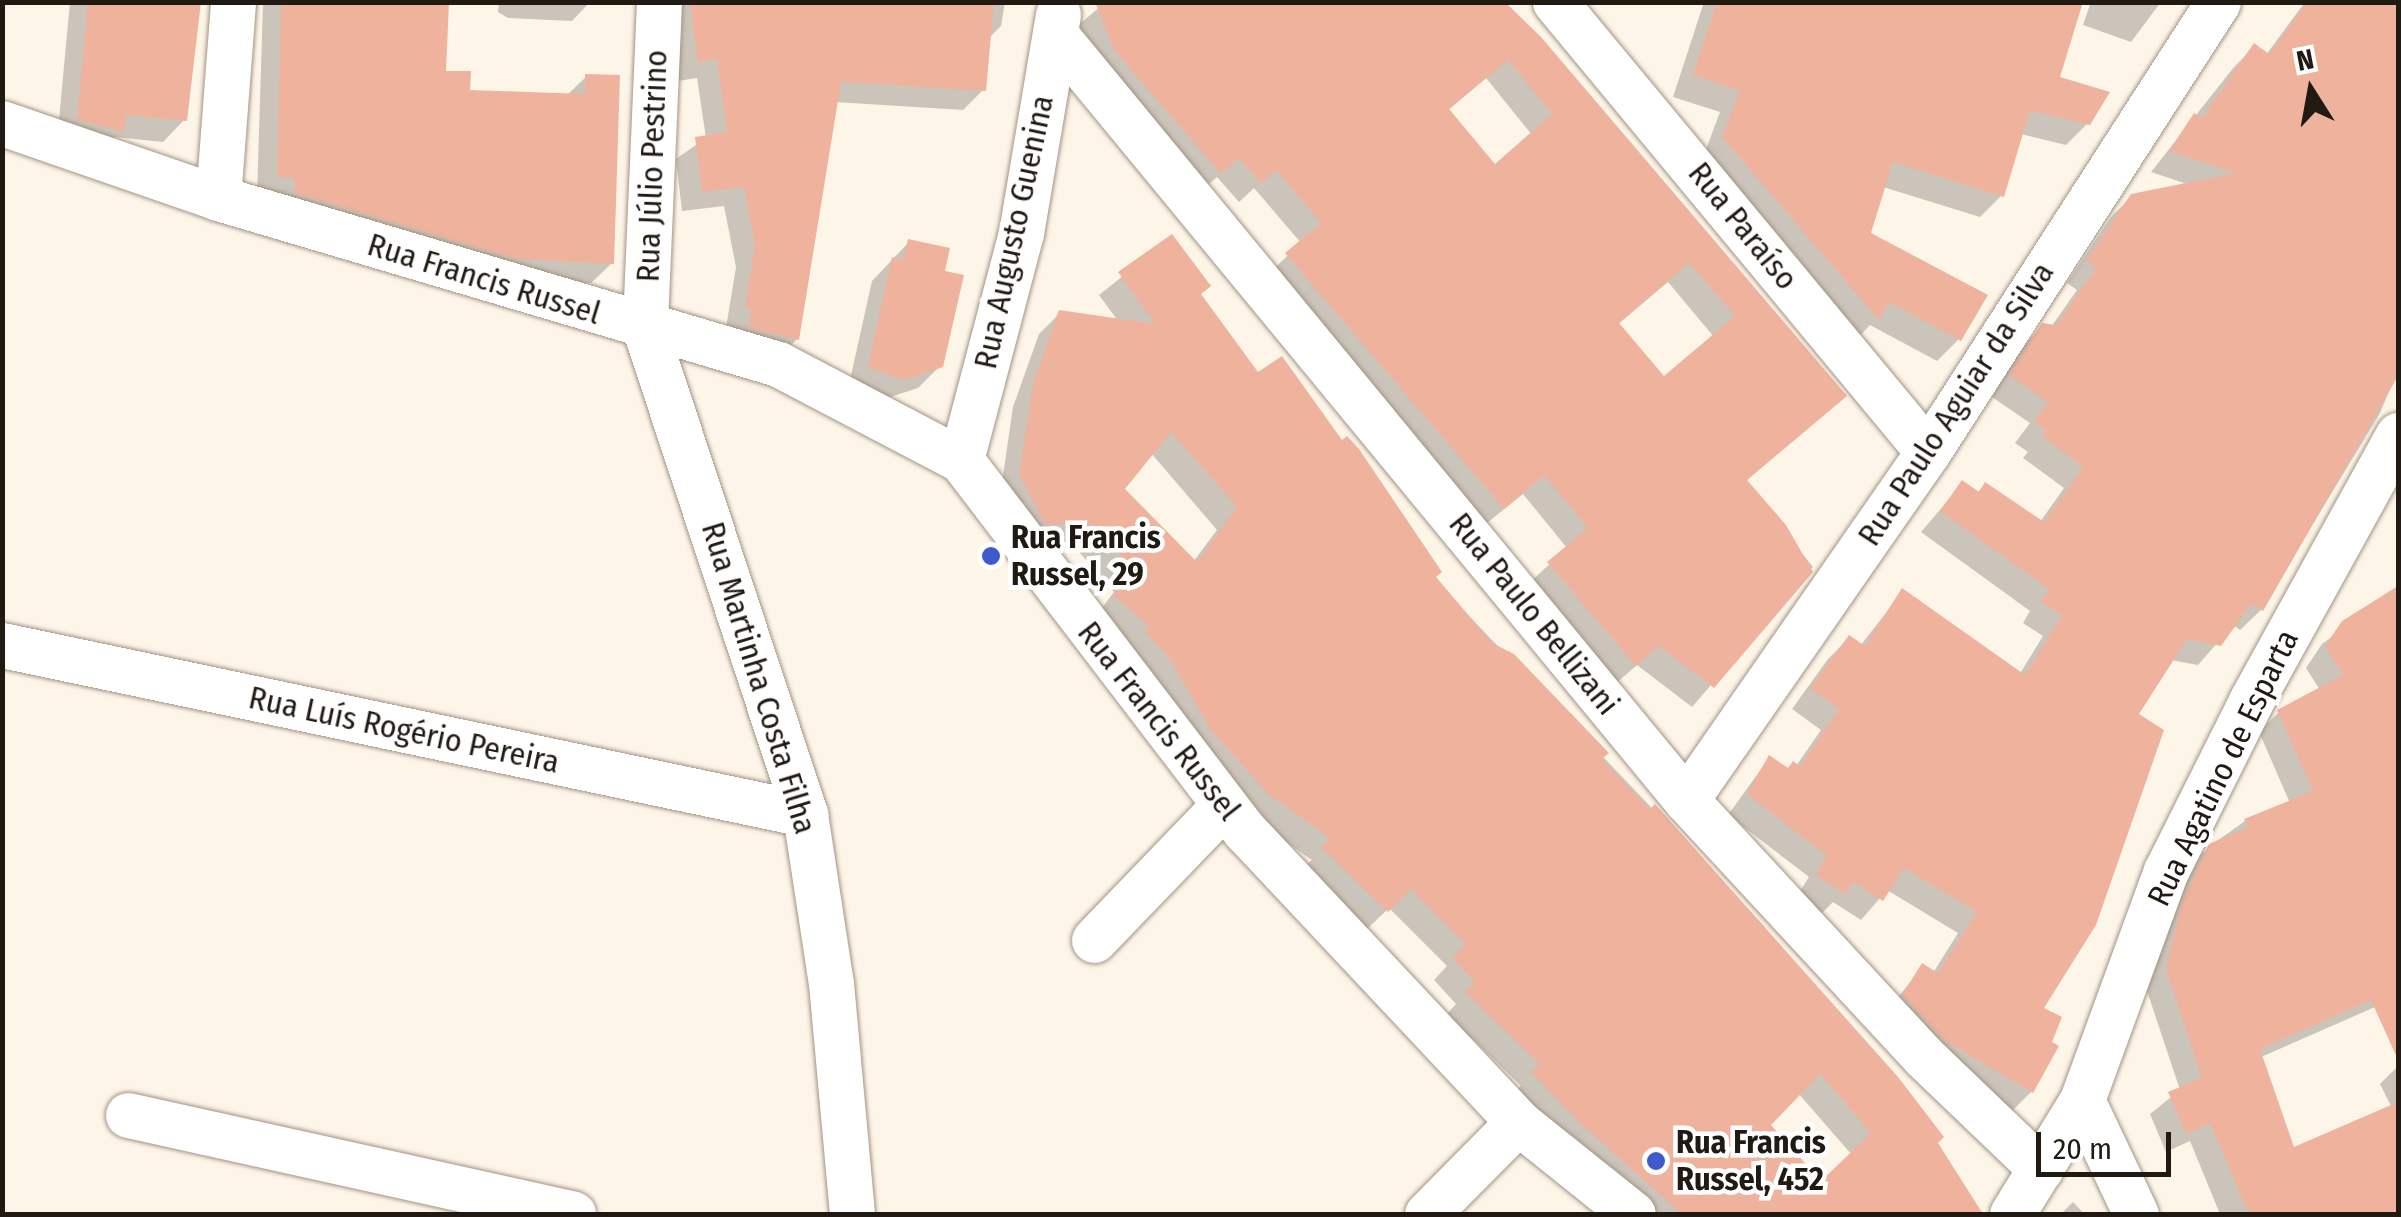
<!DOCTYPE html>
<html>
<head>
<meta charset="utf-8">
<style>
  body { margin:0 }
  #map { position:relative; width:2401px; height:1217px; overflow:hidden; background:#fef5e9; font-family:"Fira Sans Condensed",sans-serif }
  div>[style] { position:absolute }
  .shadow>* { inset:0; background:#0003 }
  .building>* { inset:0; background:#efb29c }
  .roads { filter:drop-shadow(0 0 2px #a29482) drop-shadow(0 0 2px #a29482) }
  .minor>* { height:45px; margin:-22.5px; padding:0 22.5px; transform-origin:22.5px; border-radius:22.5px; background:#fff }
  .dots>* { width:28px; height:28px; translate:-50% -50%; box-sizing:border-box; border:5px solid #fff; border-radius:50% }
  span { translate:-50% -50%; white-space:nowrap; text-align:center; line-height:1.15; -webkit-text-stroke:9px #fff; paint-order:stroke }
  .street-label { font-size:32px; color:#201a13 }
  .poi-label { font-size:32px; color:#201a13; font-weight:700 }
  .left { translate:0 -50%; text-align:left }
  .frame { position:absolute; inset:0; border:5px solid #201a13; pointer-events:none }
  .north { position:absolute; left:2261px; top:40px; width:100px; height:100px; -webkit-text-stroke:8px #fff; paint-order:stroke; rotate:349deg; font-size:28px; font-weight:700; line-height:40px; text-align:center; color:#201a13 }
  .north::after { content:''; display:block; margin:auto; width:35px; height:45px; background:#201a13; clip-path:polygon(50% 0,100% 100%,50% 72%,0 100%) }
  .scale { position:absolute; left:2036px; top:1132px; width:135px; height:45px; box-sizing:border-box; border:5px solid #201a13; border-top:0; padding-left:12px; font-size:30px; line-height:35px; white-space:nowrap; color:#201a13; -webkit-text-stroke:8px #fff; paint-order:stroke }
</style>
</head>
<body>
<div id="map">
  <div class="shadow">
    <i style="clip-path:polygon(70px 2px,198px 2px,184px 120px,163px 142px,115px 137px,100px 152px,57px 141px)"></i>
    <i style="clip-path:polygon(263px 2px,447px 2px,444px 73px,467px 92px,567px 95px,586px 77px,612px 263px,591px 283px,494px 279px,257px 197px)"></i>
    <i style="clip-path:polygon(499px 2px,590px 2px,572px 21px,508px 18px,498px 12px)"></i>
    <i style="clip-path:polygon(675px 2px,1005px 2px,1001px 26px,988px 39px,983px 90px,963px 110px,835px 102px,797px 339px,777px 359px,726px 328px,736px 267px,724px 206px,682px 211px,676px 159px,706px 138px,697px 78px,678px 81px)"></i>
    <i style="clip-path:polygon(evenodd,1491px 2px,1844px 396px,1745px 482px,1813px 567px,1692px 707px,1637px 665px,1615px 684px,1528px 584px,1567px 548px,1523px 494px,1482px 527px,1266px 276px,1301px 243px,1254px 188px,1239px 202px,1217px 177px,1199px 193px,1076px 27px,1101px 6px,1491px 2px,1486px 78px,1532px 135px,1495px 168px,1447px 111px,1486px 78px,1491px 2px,1668px 282px,1714px 337px,1664px 380px,1617px 325px,1668px 282px)"></i>
    <i style="clip-path:polygon(1704px 2px,2060px 2px,2057px 78px,2088px 123px,2066px 145px,2021px 134px,2002px 195px,1980px 217px,1883px 187px,1868px 235px,1959px 339px,1937px 361px,1870px 325px,1856px 340px,1702px 160px,1720px 112px,1673px 97px)"></i>
    <i style="clip-path:polygon(2091px 2px,2161px 2px,2131px 42px,2083px 25px)"></i>
    <i style="clip-path:polygon(2305px 2px,2398px 2px,2398px 370px,2380px 413px,2261px 610px,2240px 630px,2233px 625px,2198px 665px,2171px 660px,2135px 715px,2040px 1008px,2031px 1092px,2011px 1112px,1883px 1016px,1923px 966px,1933px 973px,1958px 933px,1887px 890px,1861px 920px,1833px 902px,1822px 913px,1797px 896px,1809px 877px,1728px 815px,1769px 758px,1787px 771px,1796px 766px,1821px 730px,1792px 709px,1828px 659px,1849px 638px,1860px 646px,1903px 591px,2019px 675px,2043px 636px,2023px 623px,2030px 611px,1921px 532px,1962px 484px,1977px 493px,1985px 485px,2040px 522px,2064px 488px,2023px 458px,2028px 452px,2015px 443px,2030px 423px,1992px 397px,2022px 347px,2043px 326px,2051px 327px,2077px 290px,2067px 283px,2111px 217px,2132px 196px,2190px 185px,2151px 172px,2234px 67px,2254px 47px,2266px 55px)"></i>
    <i style="clip-path:polygon(evenodd,1171px 238px,1199px 295px,1257px 375px,1433px 578px,1764px 926px,1935px 1143px,1975px 1206px,1969px 1214px,1637px 1214px,1512px 1094px,1521px 1086px,1447px 1014px,1456px 1004px,1434px 980px,1447px 966px,1389px 908px,1365px 931px,1302px 869px,1312px 860px,1248px 816px,1095px 617px,1114px 592px,1072px 544px,1025px 544px,1000px 496px,1013px 407px,1039px 334px,1060px 313px,1118px 321px,1099px 295px,1171px 238px,1151px 453px,1217px 530px,1193px 562px,1122px 489px,1151px 453px,1171px 238px,1798px 1093px,1852px 1155px,1821px 1185px,1767px 1125px,1798px 1093px)"></i>
    <i style="clip-path:polygon(909px 242px,942px 273px,940px 366px,918px 388px,881px 400px,848px 389px,872px 281px)"></i>
    <i style="clip-path:polygon(2398px 589px,2398px 985px,2375px 1007px,2261px 1057px,2293px 1150px,2392px 1108px,2380px 1084px,2398px 1066px,2398px 1214px,2220px 1214px,2190px 1141px,2166px 1152px,2150px 1114px,2180px 1090px,2147px 991px,2171px 904px,2189px 867px,2210px 846px,2245px 821px,2290px 803px,2259px 732px,2279px 712px,2320px 690px,2306px 668px,2322px 644px)"></i>
    <i style="clip-path:polygon(2073px 1202px,2084px 1214px,2061px 1214px)"></i>
  </div>
  <div class="building">
    <i style="clip-path:polygon(88px 2px,201px 2px,187px 121px,126px 115px,124px 132px,77px 119px)"></i>
    <i style="clip-path:polygon(281px 2px,449px 2px,446px 71px,471px 71px,470px 90px,585px 94px,585px 74px,620px 75px,614px 264px,516px 259px,295px 193px,294px 178px,277px 177px)"></i>
    <i style="clip-path:polygon(690px 2px,994px 2px,986px 91px,841px 82px,799px 340px,749px 328px,751px 309px,745px 308px,755px 245px,744px 187px,702px 192px,695px 137px,727px 132px,717px 59px,698px 62px)"></i>
    <i style="clip-path:polygon(evenodd,1095px 2px,1505px 2px,1541px 37px,1847px 396px,1747px 480px,1786px 525px,1813px 572px,1714px 688px,1659px 646px,1636px 666px,1547px 562px,1588px 528px,1544px 475px,1504px 509px,1285px 253px,1321px 223px,1276px 170px,1261px 183px,1239px 158px,1221px 174px,1114px 50px,1095px 2px,1508px 60px,1552px 114px,1495px 164px,1449px 109px,1508px 60px,1095px 2px,1689px 263px,1735px 316px,1664px 376px,1619px 323px,1689px 263px)"></i>
    <i style="clip-path:polygon(1717px 2px,2083px 2px,2060px 77px,2110px 92px,2090px 125px,2030px 110px,2004px 197px,1893px 162px,1871px 233px,1988px 295px,1961px 341px,1889px 302px,1879px 320px,1722px 137px,1740px 91px,1693px 75px)"></i>
    <i style="clip-path:polygon(2307px 2px,2398px 2px,2398px 376px,2263px 611px,2251px 604px,2221px 646px,2187px 639px,2139px 714px,2164px 730px,2096px 925px,2044px 1008px,2062px 1017px,2052px 1042px,2059px 1046px,2033px 1093px,1944px 1040px,1902px 995px,1922px 963px,1938px 973px,1977px 912px,1904px 868px,1883px 901px,1853px 882px,1845px 894px,1815px 875px,1827px 856px,1747px 794px,1769px 755px,1788px 768px,1793px 761px,1800px 766px,1839px 709px,1810px 688px,1849px 635px,1865px 646px,1902px 588px,2025px 675px,2062px 615px,2041px 602px,2049px 589px,1940px 511px,1962px 480px,1979px 492px,1985px 482px,2044px 522px,2083px 467px,2042px 436px,2046px 430px,2034px 422px,2048px 402px,2010px 376px,2012px 369px,2042px 323px,2056px 325px,2096px 268px,2086px 261px,2131px 194px,2236px 173px,2169px 151px,2194px 113px,2202px 118px,2254px 43px,2269px 54px)"></i>
    <i style="clip-path:polygon(evenodd,1172px 234px,1211px 286px,1201px 294px,1258px 372px,1282px 356px,1342px 440px,1347px 436px,1359px 449px,1442px 572px,1436px 577px,1492px 643px,1514px 654px,1609px 753px,1602px 759px,1650px 809px,1655px 804px,1898px 1077px,1944px 1137px,1938px 1143px,1983px 1214px,1682px 1214px,1580px 1123px,1531px 1072px,1540px 1064px,1465px 992px,1475px 982px,1452px 958px,1466px 944px,1411px 889px,1388px 912px,1321px 847px,1330px 838px,1269px 795px,1211px 730px,1168px 656px,1145px 632px,1149px 627px,1113px 595px,1133px 570px,1093px 524px,1045px 524px,1019px 474px,1033px 384px,1059px 310px,1155px 324px,1118px 272px,1172px 234px,1171px 432px,1237px 507px,1197px 562px,1125px 489px,1171px 432px,1172px 234px,1820px 1074px,1871px 1133px,1821px 1181px,1771px 1125px,1820px 1074px)"></i>
    <i style="clip-path:polygon(908px 239px,950px 248px,945px 271px,964px 275px,943px 367px,904px 380px,868px 367px,892px 257px,903px 260px)"></i>
    <i style="clip-path:polygon(2398px 586px,2398px 1060px,2371px 1000px,2260px 1049px,2294px 1147px,2398px 1102px,2398px 1214px,2249px 1214px,2210px 1123px,2186px 1134px,2168px 1092px,2202px 1078px,2166px 969px,2182px 902px,2209px 844px,2248px 827px,2244px 819px,2313px 791px,2277px 710px,2343px 675px,2325px 646px,2342px 621px)"></i>
  </div>
  <div class="roads">
    <div class="minor">
      <i style="left:659px;top:2px;width:327px;rotate:92.5deg"></i>
      <i style="left:645px;top:329px;width:511px;rotate:71.74deg"></i>
      <i style="left:805px;top:814px;width:171px;rotate:81.3deg"></i>
      <i style="left:831px;top:983px;width:232px;rotate:84.8deg"></i>
      <i style="left:1555px;top:2px;width:584px;rotate:50.35deg"></i>
      <i style="left:1055px;top:34px;width:992px;rotate:50.52deg"></i>
      <i style="left:1686px;top:800px;width:349px;rotate:47.2deg"></i>
      <i style="left:1923px;top:1056px;width:163px;rotate:43.8deg"></i>
      <i style="left:2px;top:123px;width:229px;rotate:19.1deg"></i>
      <i style="left:218px;top:198px;width:584px;rotate:16.51deg"></i>
      <i style="left:778px;top:364px;width:207px;rotate:27.7deg"></i>
      <i style="left:961px;top:460px;width:467px;rotate:52.6deg"></i>
      <i style="left:1245px;top:831px;width:399px;rotate:46.8deg"></i>
      <i style="left:1518px;top:1122px;width:147px;rotate:38.7deg"></i>
      <i style="left:218px;top:198px;width:197px;rotate:-85.6deg"></i>
      <i style="left:961px;top:460px;width:235px;rotate:-75.2deg"></i>
      <i style="left:1021px;top:233px;width:222px;rotate:-80.4deg"></i>
      <i style="left:2px;top:645px;width:821px;rotate:11.89deg"></i>
      <i style="left:1686px;top:800px;width:424px;rotate:-55.2deg"></i>
      <i style="left:1928px;top:452px;width:535px;rotate:-57.2deg"></i>
      <i style="left:1094px;top:940px;width:187px;rotate:-46.1deg"></i>
      <i style="left:2082px;top:1100px;width:126px;rotate:64.7deg"></i>
      <i style="left:128px;top:1115px;width:456px;rotate:12.5deg"></i>
      <i style="left:1427px;top:1214px;width:129px;rotate:-45.3deg"></i>
      <i style="left:2012px;top:1214px;width:134px;rotate:-58.4deg"></i>
      <i style="left:2082px;top:1100px;width:244px;rotate:-69.9deg"></i>
      <i style="left:2166px;top:871px;width:190px;rotate:-63.4deg"></i>
      <i style="left:2251px;top:701px;width:304px;rotate:-61.1deg"></i>
    </div>
  </div>
  <div class="dots">
    <i style="left:991px;top:556px;background:#3e5acd"></i>
    <i style="left:1656px;top:1161px;background:#3e5acd"></i>
  </div>
  <div class="street-label">
    <span style="left:652px;top:166px;rotate:-88deg">Rua Júlio Pestrino</span>
    <span style="left:1743px;top:226px;rotate:51deg">Rua Paraíso</span>
    <span style="left:1014px;top:232px;rotate:-78deg">Rua Augusto Guenina</span>
    <span style="left:484px;top:279px;rotate:17deg">Rua Francis Russel</span>
    <span style="left:1956px;top:404px;rotate:-57deg">Rua Paulo Aguiar da Silva</span>
    <span style="left:1534px;top:614px;rotate:51deg">Rua Paulo Bellizani</span>
    <span style="left:759px;top:678px;rotate:73deg">Rua Martinha Costa Filha</span>
    <span style="left:1159px;top:721px;rotate:52deg">Rua Francis Russel</span>
    <span style="left:404px;top:730px;rotate:12deg">Rua Luís Rogério Pereira</span>
    <span style="left:2223px;top:768px;rotate:-64deg">Rua Agatino de Esparta</span>
  </div>
  <div class="poi-label">
    <span class="left" style="left:1011px;top:556px">Rua Francis<br>Russel, 29</span>
    <span class="left" style="left:1676px;top:1161px">Rua Francis<br>Russel, 452</span>
  </div>
  <div class="frame"></div>
  <div class="north">N</div>
  <div class="scale">20 m</div>
</div>
</body>
</html>
